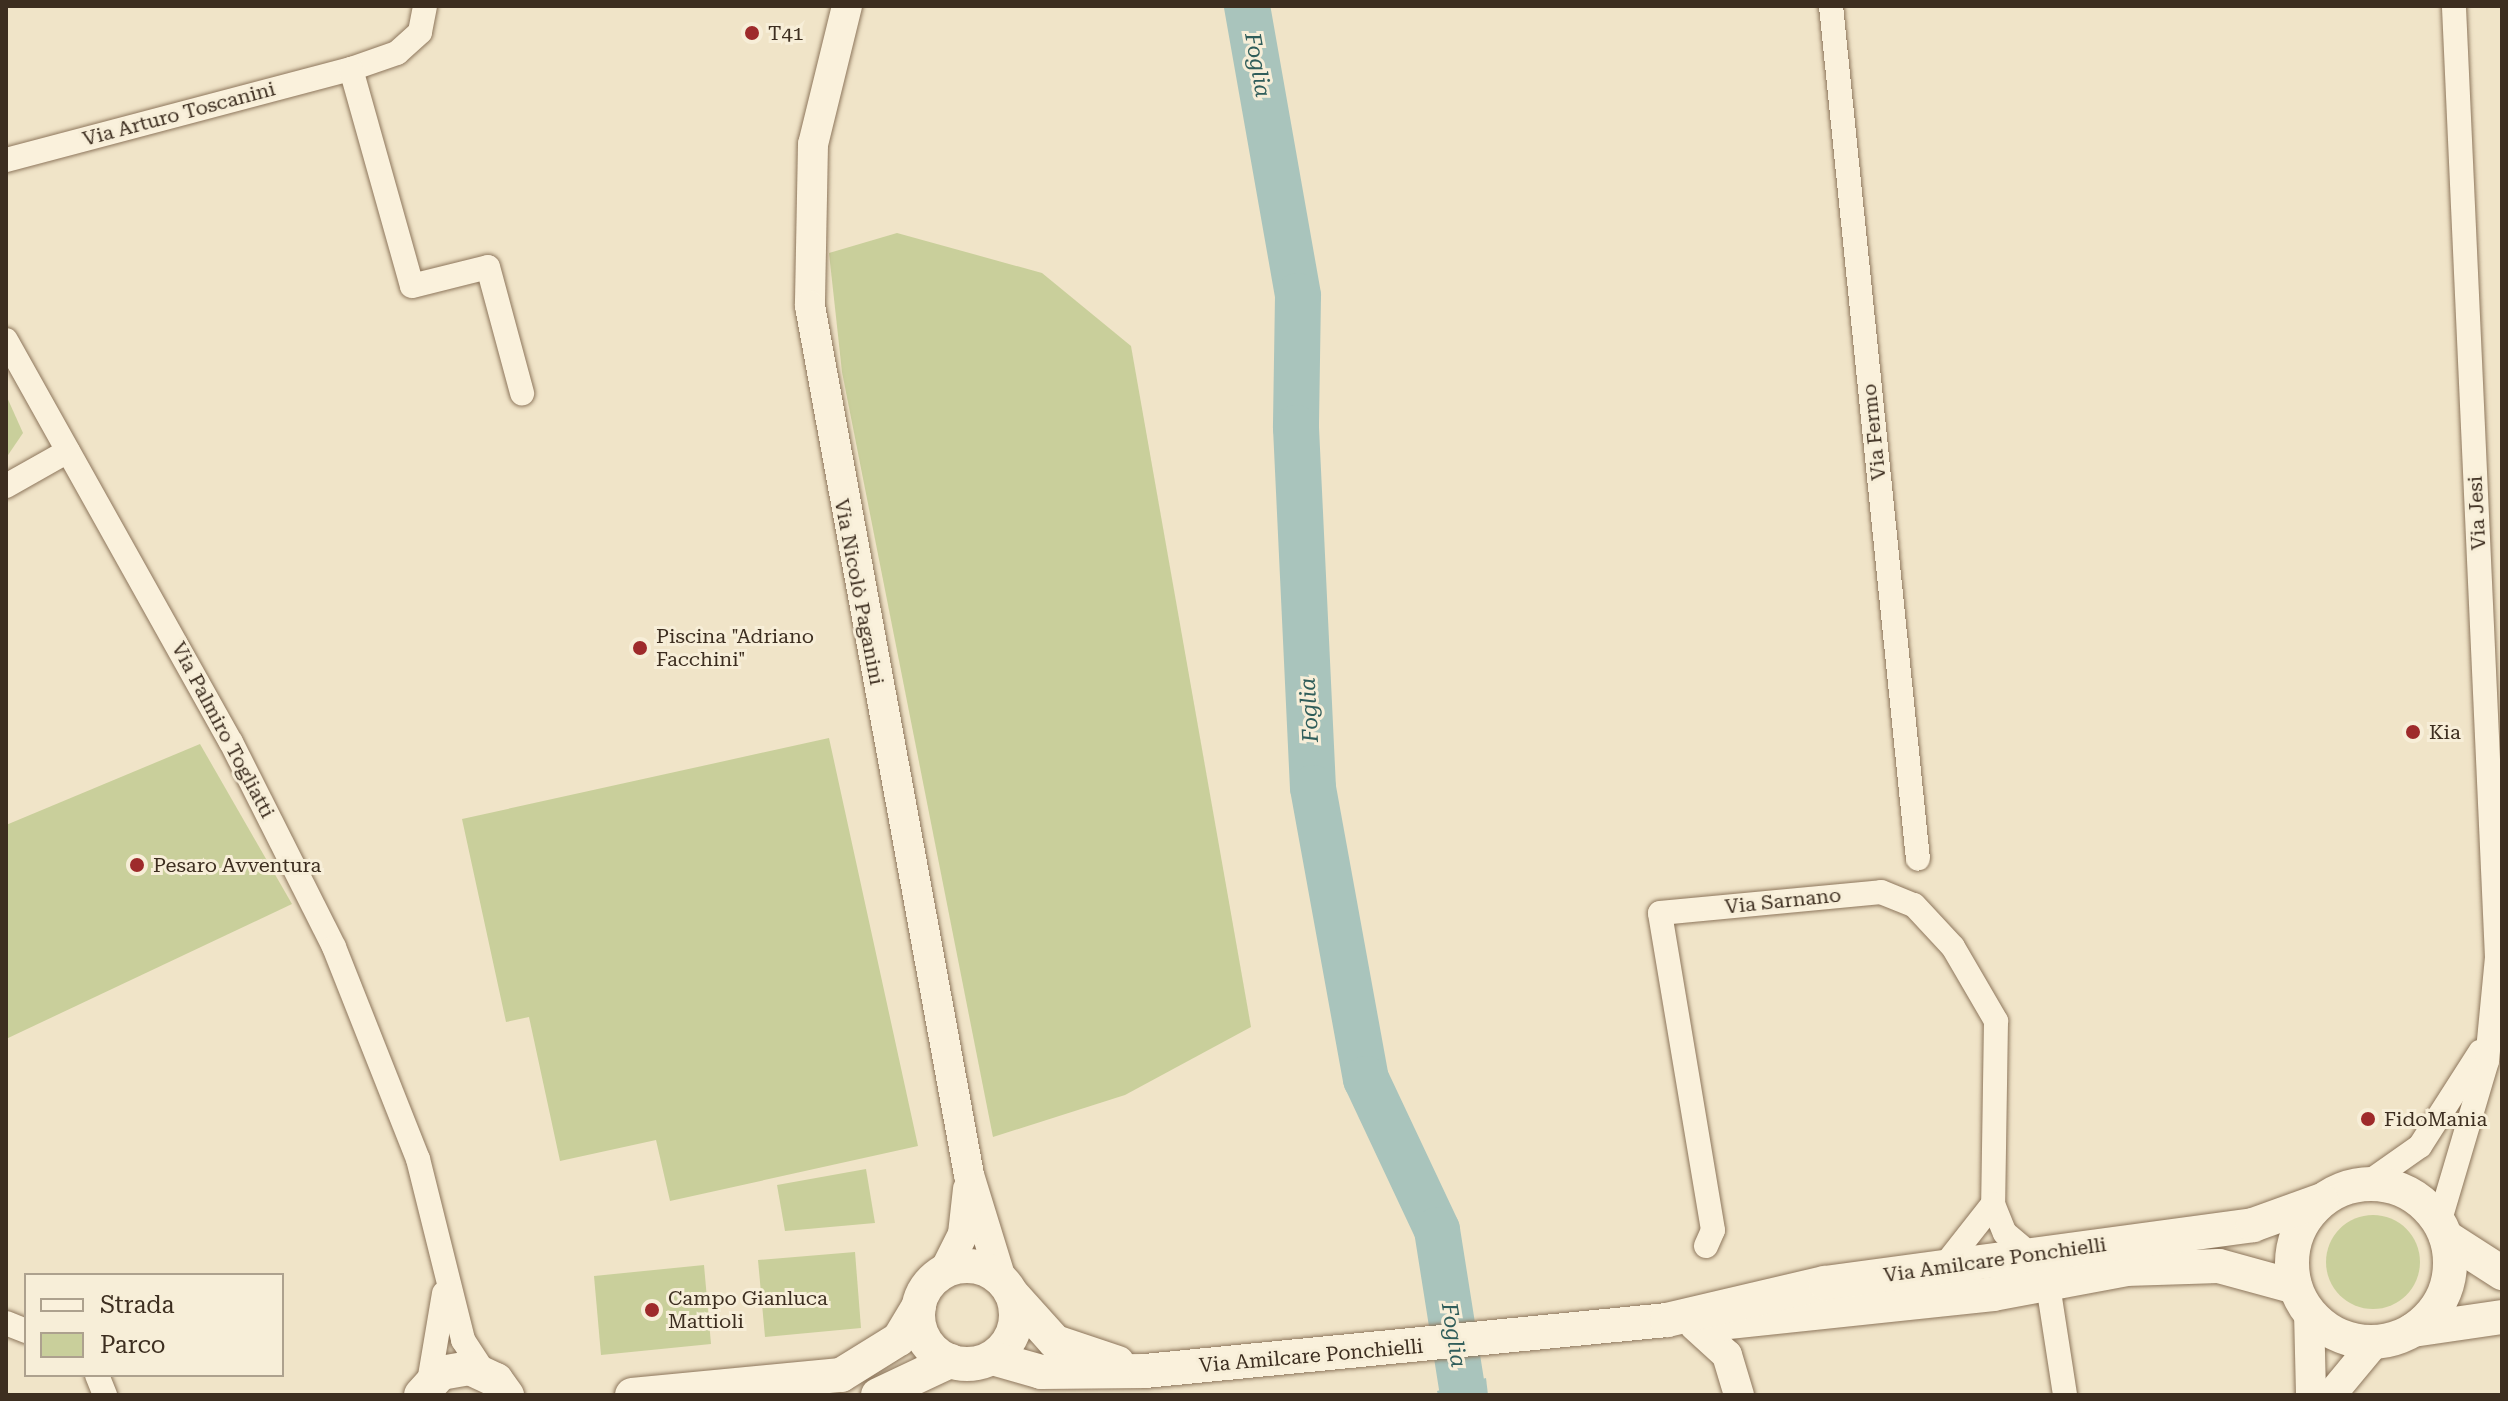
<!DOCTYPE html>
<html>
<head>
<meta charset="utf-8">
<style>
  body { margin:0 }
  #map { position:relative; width:2508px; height:1401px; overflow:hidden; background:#f0e4c8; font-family:"Roboto Serif",serif }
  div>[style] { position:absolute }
  .green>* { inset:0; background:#c9cf9b }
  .round { border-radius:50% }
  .water>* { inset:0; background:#a9c4bc }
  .river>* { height:46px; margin:-23px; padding:0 23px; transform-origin:23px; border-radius:23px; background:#a9c4bc }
  .roads { filter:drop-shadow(0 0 2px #8d765c) drop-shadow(0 0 2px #8d765c) }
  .minor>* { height:24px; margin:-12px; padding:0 12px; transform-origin:12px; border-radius:12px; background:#faf1dc }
  .tertiary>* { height:30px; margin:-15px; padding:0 15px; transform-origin:15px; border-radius:15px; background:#faf1dc }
  .secondary>* { height:34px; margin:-17px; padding:0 17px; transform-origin:17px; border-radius:17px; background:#faf1dc }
  .secondary>.ring { margin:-17px; padding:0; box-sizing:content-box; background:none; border:34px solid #faf1dc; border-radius:50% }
  .dots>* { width:22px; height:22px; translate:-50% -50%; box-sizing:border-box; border:4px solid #f7eed8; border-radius:50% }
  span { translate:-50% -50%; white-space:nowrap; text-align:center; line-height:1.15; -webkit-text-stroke:6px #f7eed8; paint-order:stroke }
  .poi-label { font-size:20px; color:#3d2e20 }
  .left { translate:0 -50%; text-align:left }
  .street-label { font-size:20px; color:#3d2e20 }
  .water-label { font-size:22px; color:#2f5d5a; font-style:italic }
  .frame { position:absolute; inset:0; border:8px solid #3d2e20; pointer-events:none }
  .legend { position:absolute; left:24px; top:1273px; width:260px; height:104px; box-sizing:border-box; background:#f7eed8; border:2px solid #ada18e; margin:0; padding:10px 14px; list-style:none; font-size:24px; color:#3d2e20 }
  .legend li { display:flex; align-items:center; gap:16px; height:40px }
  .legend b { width:40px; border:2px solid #ada18e }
</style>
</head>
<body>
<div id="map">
  <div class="green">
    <i style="clip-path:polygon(897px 233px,1042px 273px,1131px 346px,1251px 1027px,1125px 1095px,993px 1137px,842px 372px,829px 253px)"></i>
    <i style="clip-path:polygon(6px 395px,23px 433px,6px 458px)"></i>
    <i style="clip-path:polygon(829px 738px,918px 1146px,670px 1201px,656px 1140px,560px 1161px,529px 1017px,506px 1022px,462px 819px)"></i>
    <i style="clip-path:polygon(200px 744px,292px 904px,6px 1039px,6px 825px)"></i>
    <i style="clip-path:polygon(866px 1169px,875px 1223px,785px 1231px,777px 1185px)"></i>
    <i class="round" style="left:2326px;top:1215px;width:94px;height:94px"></i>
    <i style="clip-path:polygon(855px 1252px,861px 1328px,765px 1337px,758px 1260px)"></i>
    <i style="clip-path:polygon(704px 1265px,711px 1344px,601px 1355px,594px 1276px)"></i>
  </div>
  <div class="water">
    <i style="clip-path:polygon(1486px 1378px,1488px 1395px,1438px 1395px,1437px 1391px)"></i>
  </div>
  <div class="river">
    <i style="left:1247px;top:6px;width:294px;rotate:80deg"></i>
    <i style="left:1298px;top:296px;width:132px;rotate:90.9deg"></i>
    <i style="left:1296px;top:428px;width:360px;rotate:87.3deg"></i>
    <i style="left:1313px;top:788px;width:296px;rotate:79.7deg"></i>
    <i style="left:1366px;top:1079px;width:167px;rotate:64.8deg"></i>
    <i style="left:1437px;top:1230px;width:167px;rotate:81deg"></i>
  </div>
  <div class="roads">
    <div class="minor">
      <i style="left:1831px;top:6px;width:857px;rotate:84.18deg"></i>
      <i style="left:351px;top:69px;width:49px;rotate:-19.2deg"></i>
      <i style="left:397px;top:53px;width:31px;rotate:-42deg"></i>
      <i style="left:420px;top:32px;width:26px;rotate:-79deg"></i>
      <i style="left:6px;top:160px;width:357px;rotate:-14.8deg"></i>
      <i style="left:351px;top:69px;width:225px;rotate:74.3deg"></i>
      <i style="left:412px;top:286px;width:78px;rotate:-14deg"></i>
      <i style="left:488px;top:267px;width:131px;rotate:74.9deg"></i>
      <i style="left:6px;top:340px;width:461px;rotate:60.8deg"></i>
      <i style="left:231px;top:742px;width:229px;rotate:63.3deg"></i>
      <i style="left:334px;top:947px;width:228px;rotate:68.4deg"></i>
      <i style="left:418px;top:1159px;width:187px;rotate:76deg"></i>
      <i style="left:463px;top:1340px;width:38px;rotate:57deg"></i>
      <i style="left:6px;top:486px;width:71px;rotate:-29.4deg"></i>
      <i style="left:2366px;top:1184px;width:66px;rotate:-35.1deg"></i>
      <i style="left:2420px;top:1146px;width:112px;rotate:-57.4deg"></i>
      <i style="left:1993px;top:1204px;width:31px;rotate:68deg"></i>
      <i style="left:2005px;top:1233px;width:39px;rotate:40deg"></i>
      <i style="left:2439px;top:1223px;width:169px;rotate:-73.5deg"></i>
      <i style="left:2487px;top:1061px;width:103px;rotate:-84.5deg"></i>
      <i style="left:2497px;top:958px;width:953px;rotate:-92.59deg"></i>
      <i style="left:1706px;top:1246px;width:17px;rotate:-66deg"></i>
      <i style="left:1713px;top:1230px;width:321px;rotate:-99.5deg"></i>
      <i style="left:1660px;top:913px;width:222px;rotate:-5.4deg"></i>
      <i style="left:1881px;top:892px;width:35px;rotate:22deg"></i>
      <i style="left:1914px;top:905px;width:57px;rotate:47.1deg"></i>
      <i style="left:1953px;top:947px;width:86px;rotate:59.8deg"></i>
      <i style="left:1996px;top:1021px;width:183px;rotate:90.9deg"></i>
      <i style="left:1993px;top:1204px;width:84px;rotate:128.2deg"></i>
      <i style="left:2048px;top:1285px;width:111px;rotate:81.2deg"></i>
      <i style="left:6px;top:1323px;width:22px;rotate:22deg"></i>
      <i style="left:97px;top:1375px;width:22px;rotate:68deg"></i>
      <i style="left:429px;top:1382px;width:90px;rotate:-80.4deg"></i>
    </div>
    <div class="tertiary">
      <i style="left:847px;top:6px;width:142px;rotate:103.8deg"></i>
      <i style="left:813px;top:144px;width:162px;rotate:91.1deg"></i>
      <i style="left:810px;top:306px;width:883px;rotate:79.63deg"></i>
      <i style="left:969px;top:1175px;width:109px;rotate:72.9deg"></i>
      <i style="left:944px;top:1272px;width:42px;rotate:-63.4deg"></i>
      <i style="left:963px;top:1234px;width:45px;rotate:-83.7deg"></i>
      <i style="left:2309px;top:1312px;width:83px;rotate:88.6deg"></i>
      <i style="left:1695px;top:1326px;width:43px;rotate:42.2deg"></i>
      <i style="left:1727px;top:1355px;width:42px;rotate:73.3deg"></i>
      <i style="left:2331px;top:1395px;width:69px;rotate:-50.3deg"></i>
    </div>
    <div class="secondary">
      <i class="ring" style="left:2292px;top:1184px;width:124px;height:124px"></i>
      <i style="left:2446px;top:1237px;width:67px;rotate:32.7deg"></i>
      <i class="ring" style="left:918px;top:1266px;width:64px;height:64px"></i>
      <i style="left:1012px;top:1294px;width:64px;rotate:48.1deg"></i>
      <i style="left:1055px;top:1342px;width:66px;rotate:18.4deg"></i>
      <i style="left:1719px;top:1323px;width:276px;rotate:-6deg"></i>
      <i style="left:1993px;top:1294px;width:135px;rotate:-10.6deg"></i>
      <i style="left:2126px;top:1269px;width:93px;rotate:-1.8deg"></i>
      <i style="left:2219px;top:1266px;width:79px;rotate:15.4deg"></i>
      <i style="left:2413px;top:1330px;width:90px;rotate:-8.3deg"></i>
      <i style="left:992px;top:1358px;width:51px;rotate:15.9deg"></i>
      <i style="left:1041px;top:1372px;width:104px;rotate:-0.6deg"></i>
      <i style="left:1145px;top:1371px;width:524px;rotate:-5.58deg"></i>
      <i style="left:1667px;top:1320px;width:162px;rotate:-13.2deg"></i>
      <i style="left:1825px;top:1283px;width:432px;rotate:-7.7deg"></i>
      <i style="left:2253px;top:1225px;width:73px;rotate:-19.9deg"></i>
      <i style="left:421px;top:1395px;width:30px;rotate:-48deg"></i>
      <i style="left:441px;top:1373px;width:29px;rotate:-10deg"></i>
      <i style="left:470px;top:1368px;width:29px;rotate:25deg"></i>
      <i style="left:496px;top:1380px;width:19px;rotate:54deg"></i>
      <i style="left:632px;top:1395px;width:210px;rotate:-5.5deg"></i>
      <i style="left:841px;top:1375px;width:68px;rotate:-31.8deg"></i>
      <i style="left:899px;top:1339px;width:39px;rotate:-59deg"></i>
      <i style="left:878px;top:1395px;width:80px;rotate:-25.3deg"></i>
    </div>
  </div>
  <div class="dots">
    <i style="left:752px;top:33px;background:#9e2a2b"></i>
    <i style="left:640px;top:648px;background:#9e2a2b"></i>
    <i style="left:2413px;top:732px;background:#9e2a2b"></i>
    <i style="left:137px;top:865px;background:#9e2a2b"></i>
    <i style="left:2368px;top:1119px;background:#9e2a2b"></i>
    <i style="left:652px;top:1310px;background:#9e2a2b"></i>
  </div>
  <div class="poi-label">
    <span class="left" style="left:768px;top:33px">T41</span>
    <span class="left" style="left:656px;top:648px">Piscina "Adriano<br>Facchini"</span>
    <span class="left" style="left:2429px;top:732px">Kia</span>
    <span class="left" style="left:153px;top:865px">Pesaro Avventura</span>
    <span class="left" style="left:2384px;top:1119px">FidoMania</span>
    <span class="left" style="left:668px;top:1310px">Campo Gianluca<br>Mattioli</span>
  </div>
  <div class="street-label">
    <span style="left:179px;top:114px;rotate:-15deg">Via Arturo Toscanini</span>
    <span style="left:1874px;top:432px;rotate:-96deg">Via Fermo</span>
    <span style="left:2477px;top:513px;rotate:-93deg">Via Jesi</span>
    <span style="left:859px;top:592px;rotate:79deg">Via Nicolò Paganini</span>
    <span style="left:223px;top:730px;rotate:62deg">Via Palmiro Togliatti</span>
    <span style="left:1783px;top:901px;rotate:-6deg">Via Sarnano</span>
    <span style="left:1995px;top:1260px;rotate:-8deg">Via Amilcare Ponchielli</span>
    <span style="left:1311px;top:1356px;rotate:-5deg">Via Amilcare Ponchielli</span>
  </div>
  <div class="water-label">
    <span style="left:1258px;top:65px;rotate:80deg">Foglia</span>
    <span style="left:1309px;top:710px;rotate:-93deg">Foglia</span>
    <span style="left:1454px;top:1335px;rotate:81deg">Foglia</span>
  </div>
  <div class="frame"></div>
  <ul class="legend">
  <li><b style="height:10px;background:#faf1dc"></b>Strada</li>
  <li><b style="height:22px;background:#c9cf9b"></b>Parco</li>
  </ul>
</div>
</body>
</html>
